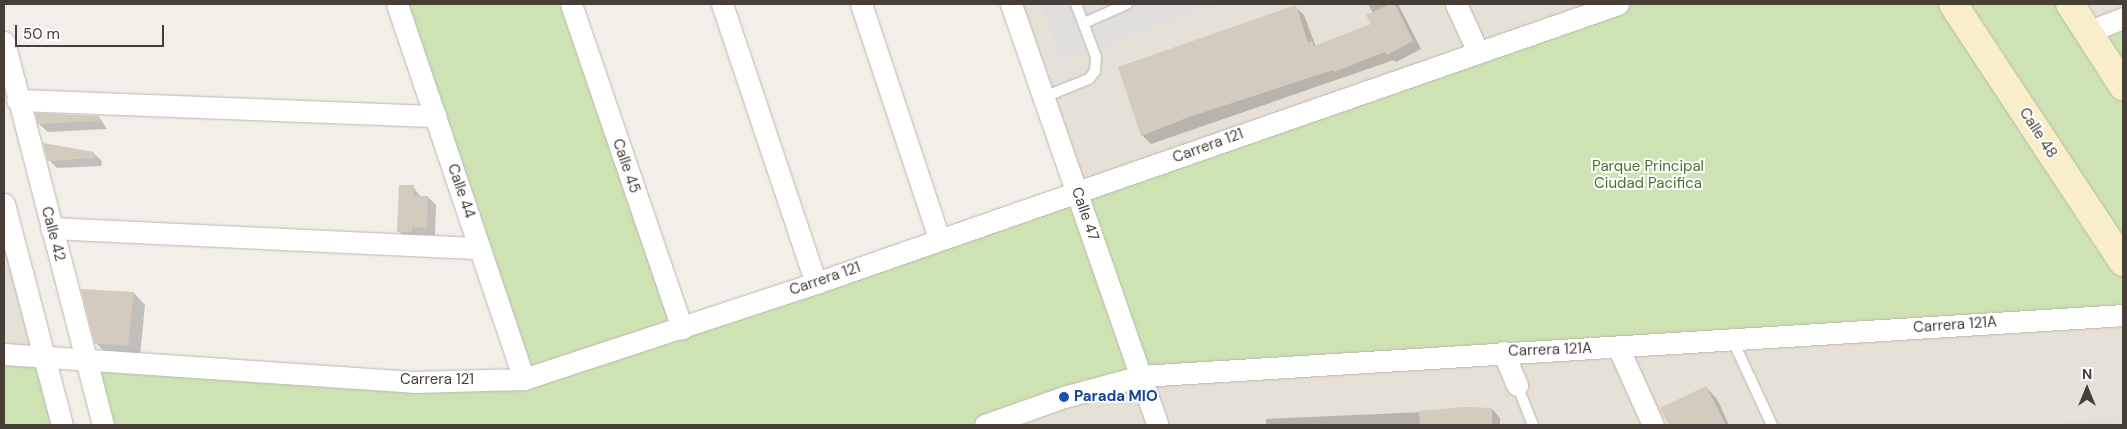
<!DOCTYPE html>
<html>
<head>
<meta charset="utf-8">
<style>
  body { margin:0 }
  #map { position:relative; width:2127px; height:429px; overflow:hidden; background:#f2efe8; font-family:"DM Sans",sans-serif }
  div>[style] { position:absolute }
  .residential>* { inset:0; background:#e6e1d6 }
  .green>* { inset:0; background:#cde3b4 }
  .parking>* { inset:0; background:#e1dfdc }
  .shadow>* { inset:0; background:#0003 }
  .building>* { inset:0; background:#d3cbbe }
  .roads { filter:drop-shadow(0 0 1px #bdb7ab) drop-shadow(0 0 1px #bdb7ab) }
  .service>* { height:10px; margin:-5px; padding:0 5px; transform-origin:5px; border-radius:5px; background:#fff }
  .minor>* { height:21px; margin:-10.5px; padding:0 10.5px; transform-origin:10.5px; border-radius:10.5px; background:#fff }
  .secondary>* { height:28px; margin:-14px; padding:0 14px; transform-origin:14px; border-radius:14px; background:#f9eeca }
  .dots>* { width:14px; height:14px; translate:-50% -50%; box-sizing:border-box; border:2px solid #fff; border-radius:50% }
  span { translate:-50% -50%; white-space:nowrap; text-align:center; line-height:1.15; -webkit-text-stroke:4px #fff; paint-order:stroke }
  .street-label { font-size:15px; color:#453f37 }
  .park-label { font-size:15px; color:#487130 }
  .transit-label { font-size:15px; color:#164399; font-weight:700 }
  .left { translate:0 -50%; text-align:left }
  .frame { position:absolute; inset:0; border:5px solid #453f37; pointer-events:none }
  .north { position:absolute; left:2062px; top:364px; width:50px; height:50px; -webkit-text-stroke:4px #fff; paint-order:stroke; rotate:0deg; font-size:14px; font-weight:700; line-height:20px; text-align:center; color:#453f37 }
  .north::after { content:''; display:block; margin:auto; width:18px; height:22px; background:#453f37; clip-path:polygon(50% 0,100% 100%,50% 72%,0 100%) }
  .scale { position:absolute; left:15px; top:25px; width:149px; height:22px; box-sizing:border-box; border:2px solid #453f37; border-top:0; padding-left:6px; font-size:15px; line-height:18px; white-space:nowrap; color:#453f37; -webkit-text-stroke:4px #fff; paint-order:stroke }
</style>
</head>
<body>
<div id="map">
  <div class="residential">
    <i style="clip-path:polygon(1011px 4px,1618px 4px,1077px 193px)"></i>
    <i style="clip-path:polygon(2070px 4px,2123px 4px,2123px 18px,2087px 32px)"></i>
    <i style="clip-path:polygon(4px 204px,43px 357px,4px 354px)"></i>
    <i style="clip-path:polygon(2123px 315px,2123px 425px,985px 425px,1141px 376px)"></i>
  </div>
  <div class="green">
    <i style="clip-path:polygon(397px 4px,571px 4px,681px 329px,1618px 4px,2070px 4px,2087px 31px,2123px 18px,2123px 315px,1141px 376px,985px 425px,103px 425px,86px 361px,523px 379px)"></i>
    <i style="clip-path:polygon(4px 354px,43px 357px,62px 425px,4px 425px)"></i>
  </div>
  <div class="parking">
    <i style="clip-path:polygon(1041px 4px,1216px 4px,1061px 62px)"></i>
    <i style="clip-path:polygon(2123px 419px,2123px 425px,1956px 425px,1982px 423px)"></i>
  </div>
  <div class="shadow">
    <i style="clip-path:polygon(1368px 4px,1398px 4px,1421px 49px,1396px 62px,1394px 60px,1151px 144px,1142px 135px,1119px 68px,1295px 7px,1304px 15px,1316px 47px,1372px 24px,1373px 13px)"></i>
    <i style="clip-path:polygon(99px 117px,107px 129px,48px 132px,39px 124px)"></i>
    <i style="clip-path:polygon(93px 153px,102px 161px,101px 166px,57px 168px,49px 160px)"></i>
    <i style="clip-path:polygon(413px 187px,421px 197px,428px 197px,436px 205px,435px 235px,420px 235px,407px 239px,399px 231px)"></i>
    <i style="clip-path:polygon(134px 293px,145px 305px,140px 356px,108px 355px,96px 343px)"></i>
    <i style="clip-path:polygon(1706px 387px,1717px 399px,1729px 425px,1670px 425px,1662px 409px)"></i>
    <i style="clip-path:polygon(1492px 409px,1500px 418px,1500px 425px,1266px 425px,1266px 419px)"></i>
  </div>
  <div class="building">
    <i style="clip-path:polygon(1390px 4px,1395px 4px,1413px 41px,1387px 55px,1385px 52px,1334px 72px,1333px 70px,1189px 117px,1141px 136px,1118px 67px,1296px 5px,1308px 43px,1312px 41px,1314px 46px,1371px 24px,1366px 15px)"></i>
    <i style="clip-path:polygon(35px 113px,99px 116px,99px 121px,38px 124px)"></i>
    <i style="clip-path:polygon(43px 143px,94px 152px,94px 158px,48px 161px)"></i>
    <i style="clip-path:polygon(399px 185px,414px 185px,413px 196px,428px 196px,427px 228px,412px 227px,412px 232px,397px 232px)"></i>
    <i style="clip-path:polygon(81px 289px,134px 292px,128px 345px,95px 344px)"></i>
    <i style="clip-path:polygon(1706px 386px,1726px 425px,1669px 425px,1660px 408px)"></i>
    <i style="clip-path:polygon(1465px 407px,1492px 408px,1492px 425px,1420px 425px,1419px 411px)"></i>
  </div>
  <div class="roads">
    <div class="service">
      <i style="left:1084px;top:23px;width:47px;rotate:-23.8deg"></i>
      <i style="left:1044px;top:97px;width:48px;rotate:-21.8deg"></i>
      <i style="left:1089px;top:79px;width:10px;rotate:-53deg"></i>
      <i style="left:1095px;top:71px;width:14px;rotate:-86deg"></i>
      <i style="left:1096px;top:57px;width:57px;rotate:-110.7deg"></i>
      <i style="left:1732px;top:339px;width:95px;rotate:65.1deg"></i>
      <i style="left:1517px;top:385px;width:43px;rotate:68.2deg"></i>
    </div>
    <div class="minor">
      <i style="left:397px;top:4px;width:396px;rotate:71.3deg"></i>
      <i style="left:571px;top:4px;width:343px;rotate:71.1deg"></i>
      <i style="left:722px;top:4px;width:294px;rotate:71.4deg"></i>
      <i style="left:861px;top:4px;width:248px;rotate:71.6deg"></i>
      <i style="left:1011px;top:4px;width:446px;rotate:70.8deg"></i>
      <i style="left:1456px;top:4px;width:51px;rotate:65.5deg"></i>
      <i style="left:2087px;top:32px;width:39px;rotate:-21deg"></i>
      <i style="left:4px;top:42px;width:396px;rotate:75.5deg"></i>
      <i style="left:17px;top:100px;width:419px;rotate:2.2deg"></i>
      <i style="left:4px;top:204px;width:228px;rotate:75.3deg"></i>
      <i style="left:51px;top:228px;width:429px;rotate:2.7deg"></i>
      <i style="left:1618px;top:347px;width:85px;rotate:65.8deg"></i>
      <i style="left:1503px;top:352px;width:36px;rotate:67deg"></i>
      <i style="left:4px;top:354px;width:410px;rotate:3.9deg"></i>
      <i style="left:413px;top:382px;width:111px;rotate:-1.5deg"></i>
      <i style="left:524px;top:379px;width:307px;rotate:-18.2deg"></i>
      <i style="left:816px;top:283px;width:849px;rotate:-19.18deg"></i>
      <i style="left:985px;top:425px;width:84px;rotate:-19.5deg"></i>
      <i style="left:1064px;top:397px;width:80px;rotate:-15.3deg"></i>
      <i style="left:1141px;top:376px;width:984px;rotate:-3.55deg"></i>
    </div>
    <div class="secondary">
      <i style="left:1953px;top:4px;width:309px;rotate:56.6deg"></i>
      <i style="left:2070px;top:4px;width:98px;rotate:57.1deg"></i>
    </div>
  </div>
  <div class="dots">
    <i style="left:1064px;top:397px;background:#1a4fb4"></i>
  </div>
  <div class="street-label">
    <span style="left:2038px;top:133px;rotate:57deg">Calle 48</span>
    <span style="left:1208px;top:146px;rotate:-20deg">Carrera 121</span>
    <span style="left:626px;top:166px;rotate:71deg">Calle 45</span>
    <span style="left:461px;top:191px;rotate:71deg">Calle 44</span>
    <span style="left:1085px;top:214px;rotate:71deg">Calle 47</span>
    <span style="left:53px;top:234px;rotate:75deg">Calle 42</span>
    <span style="left:825px;top:279px;rotate:-19deg">Carrera 121</span>
    <span style="left:1955px;top:325px;rotate:-4deg">Carrera 121A</span>
    <span style="left:1550px;top:350px;rotate:-2deg">Carrera 121A</span>
    <span style="left:437px;top:380px">Carrera 121</span>
  </div>
  <div class="park-label">
    <span style="left:1648px;top:175px">Parque Principal<br>Ciudad Pacifica</span>
  </div>
  <div class="transit-label">
    <span class="left" style="left:1074px;top:397px">Parada MIO</span>
  </div>
  <div class="frame"></div>
  <div class="north">N</div>
  <div class="scale">50 m</div>
</div>
</body>
</html>
